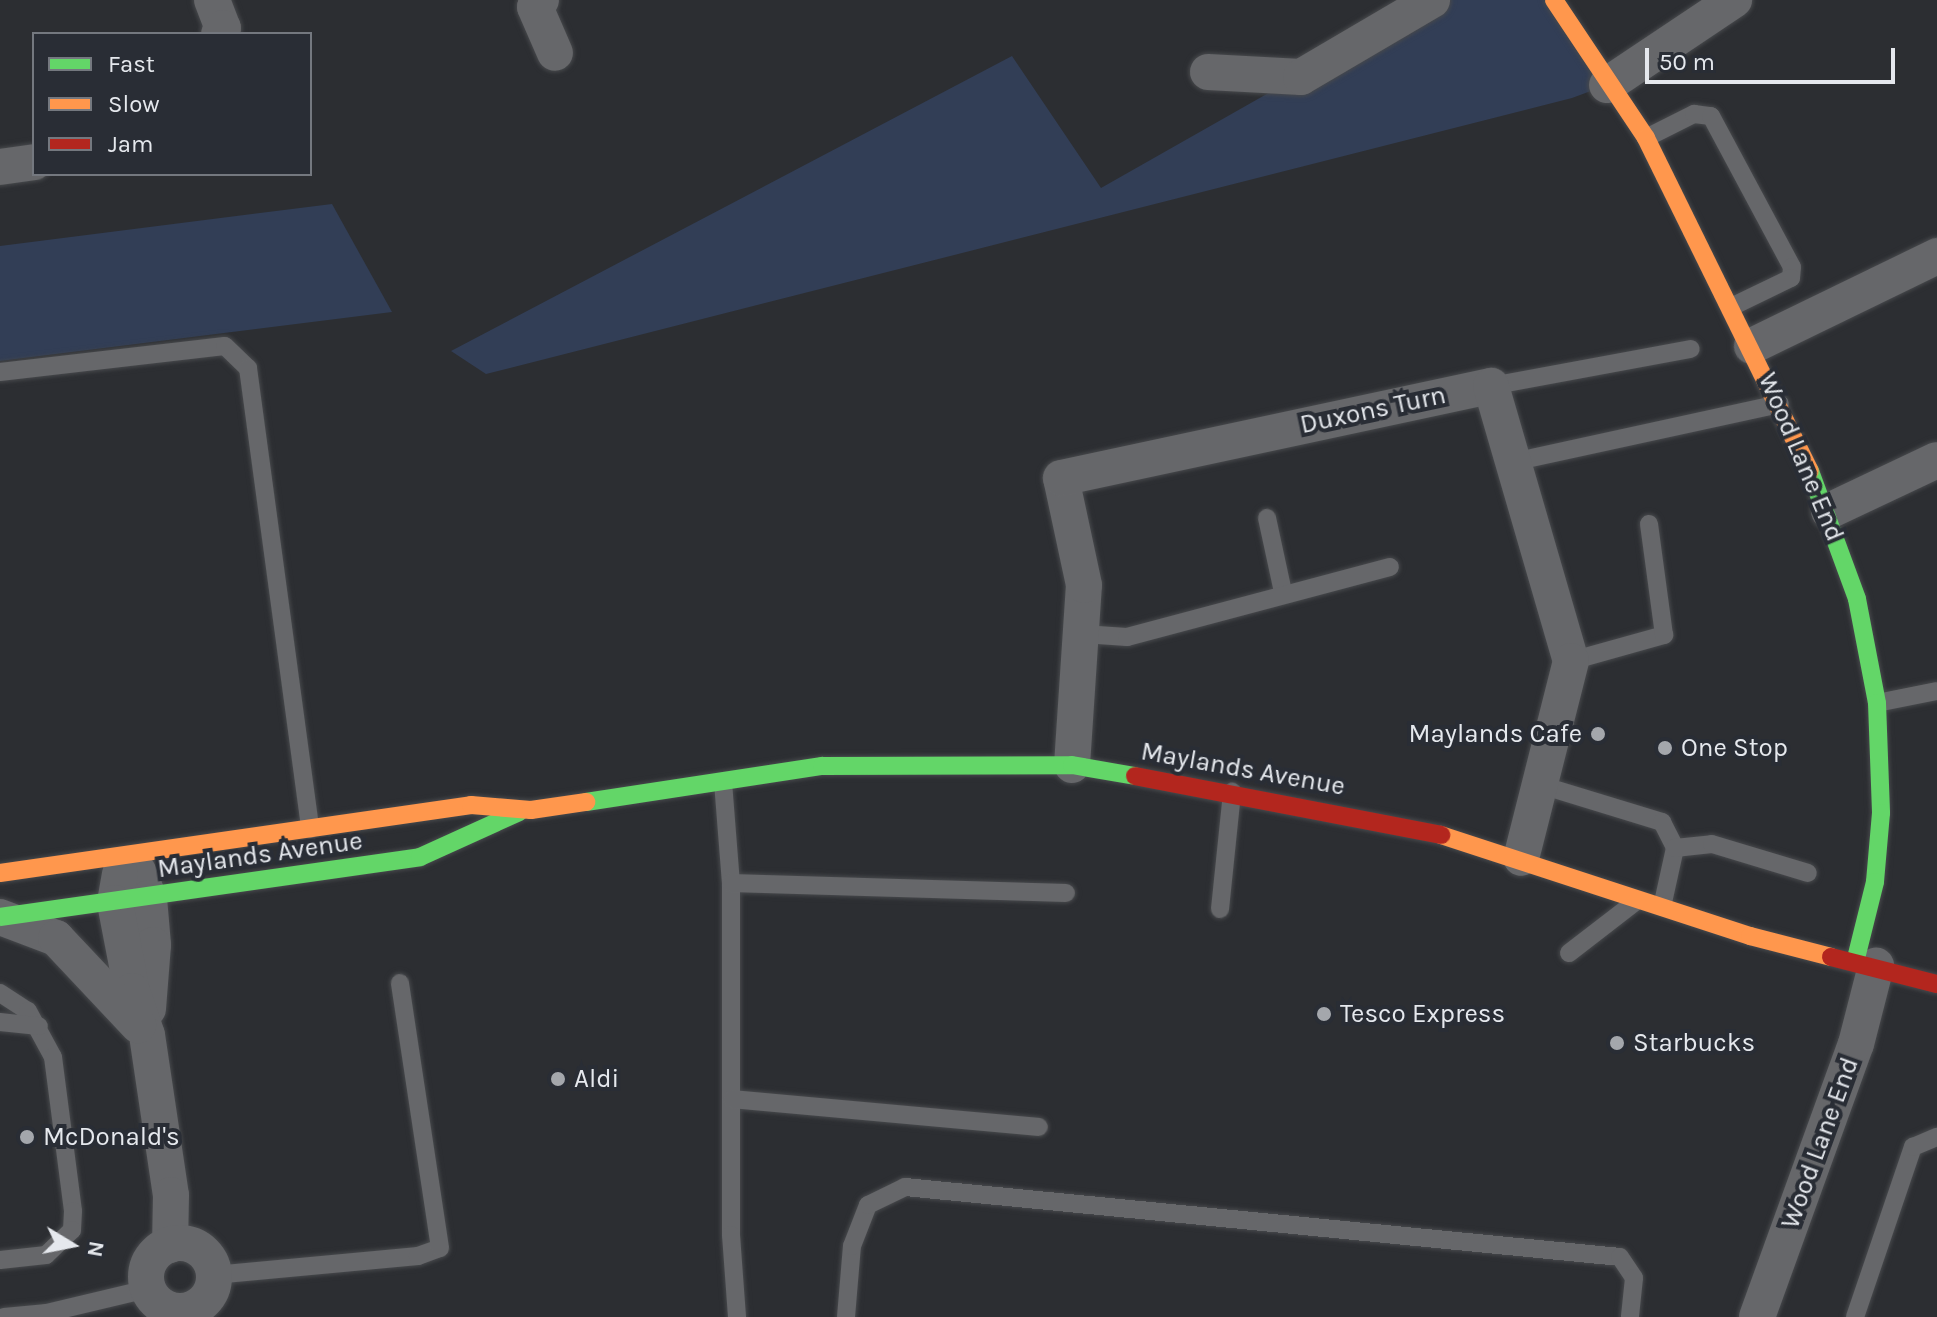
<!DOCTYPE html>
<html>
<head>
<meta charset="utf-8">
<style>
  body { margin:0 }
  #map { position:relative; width:1937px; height:1317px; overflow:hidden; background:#2c2e32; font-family:Karla,sans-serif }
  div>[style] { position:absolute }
  .green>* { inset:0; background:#323e56 }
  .roads { filter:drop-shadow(0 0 2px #47494c) drop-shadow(0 0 2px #47494c) }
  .lane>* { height:18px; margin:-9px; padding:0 9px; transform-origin:9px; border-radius:9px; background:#66676a }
  .street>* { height:36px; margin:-18px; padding:0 18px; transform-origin:18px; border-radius:18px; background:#66676a }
  .street>.ring { margin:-18px; padding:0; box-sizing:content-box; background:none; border:36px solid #66676a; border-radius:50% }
  .fast>* { height:18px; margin:-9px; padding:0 9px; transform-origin:9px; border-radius:9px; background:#63d668 }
  .slow>* { height:18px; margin:-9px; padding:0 9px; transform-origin:9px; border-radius:9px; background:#ff974d }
  .jam>* { height:18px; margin:-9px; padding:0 9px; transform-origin:9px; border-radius:9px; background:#b3261e }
  .dots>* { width:22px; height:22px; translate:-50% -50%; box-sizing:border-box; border:4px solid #292d35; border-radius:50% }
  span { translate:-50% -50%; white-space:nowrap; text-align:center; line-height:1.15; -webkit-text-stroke:8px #292d35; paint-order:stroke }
  .street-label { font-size:26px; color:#e5e8ed }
  .poi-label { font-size:26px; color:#e5e8ed }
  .right { translate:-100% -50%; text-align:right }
  .left { translate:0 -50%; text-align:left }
  .legend { position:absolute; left:32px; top:32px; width:280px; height:144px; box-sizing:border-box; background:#292d35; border:2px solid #74787f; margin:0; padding:10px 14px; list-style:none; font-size:24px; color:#e5e8ed }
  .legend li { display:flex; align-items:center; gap:16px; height:40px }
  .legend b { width:40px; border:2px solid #74787f }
  .north { position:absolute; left:32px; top:1205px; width:80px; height:80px; -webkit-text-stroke:6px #292d35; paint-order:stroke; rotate:100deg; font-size:22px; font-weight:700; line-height:32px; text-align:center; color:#e5e8ed }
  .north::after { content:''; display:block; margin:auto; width:28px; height:36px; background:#e5e8ed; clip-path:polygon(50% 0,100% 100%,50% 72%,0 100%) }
  .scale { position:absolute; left:1645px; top:48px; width:250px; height:36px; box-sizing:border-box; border:4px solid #e5e8ed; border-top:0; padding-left:10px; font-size:24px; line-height:28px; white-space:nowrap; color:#e5e8ed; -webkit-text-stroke:6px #292d35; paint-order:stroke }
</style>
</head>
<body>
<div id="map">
  <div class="green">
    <i style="clip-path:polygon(1432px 0,1554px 0,1607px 85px,1572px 98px,486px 374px,451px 351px,1012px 56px,1101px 188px)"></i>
    <i style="clip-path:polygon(332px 204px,392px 312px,0 361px,0 246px)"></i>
  </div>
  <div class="roads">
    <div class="lane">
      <i style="left:1646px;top:138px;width:54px;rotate:-26.6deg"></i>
      <i style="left:1694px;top:114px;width:17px;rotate:7deg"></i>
      <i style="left:1711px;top:116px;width:171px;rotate:61.8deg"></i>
      <i style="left:1792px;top:267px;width:11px;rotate:95deg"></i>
      <i style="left:1791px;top:278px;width:64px;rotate:154.2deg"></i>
      <i style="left:0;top:372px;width:226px;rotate:-6.6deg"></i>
      <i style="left:225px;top:346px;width:32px;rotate:44deg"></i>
      <i style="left:248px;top:368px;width:465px;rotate:82.3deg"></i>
      <i style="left:1491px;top:386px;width:203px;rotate:-10.5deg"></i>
      <i style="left:1513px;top:462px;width:273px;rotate:-12.3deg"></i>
      <i style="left:1267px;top:518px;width:76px;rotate:77.8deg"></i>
      <i style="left:1083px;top:634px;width:44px;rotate:3.9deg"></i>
      <i style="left:1127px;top:637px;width:272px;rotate:-14.9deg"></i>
      <i style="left:1571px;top:661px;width:97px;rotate:-15.6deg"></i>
      <i style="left:1664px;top:635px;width:112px;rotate:-97.7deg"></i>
      <i style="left:1877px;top:703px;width:61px;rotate:-11.3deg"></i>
      <i style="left:723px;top:782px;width:101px;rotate:85.5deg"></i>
      <i style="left:731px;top:883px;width:352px;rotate:90deg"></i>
      <i style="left:731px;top:1235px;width:82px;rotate:85.8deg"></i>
      <i style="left:1541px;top:785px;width:127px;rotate:17deg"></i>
      <i style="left:1662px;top:822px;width:29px;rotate:63deg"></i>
      <i style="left:1675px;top:848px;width:60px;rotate:102.4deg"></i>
      <i style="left:1675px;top:848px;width:37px;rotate:-6deg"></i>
      <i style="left:1712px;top:844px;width:100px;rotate:16.8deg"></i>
      <i style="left:731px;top:883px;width:335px;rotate:1.7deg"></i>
      <i style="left:1220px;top:909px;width:118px;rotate:-84.1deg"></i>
      <i style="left:1569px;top:953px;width:82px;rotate:-37.6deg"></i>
      <i style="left:0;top:993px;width:33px;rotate:33deg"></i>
      <i style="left:28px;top:1011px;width:52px;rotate:61.5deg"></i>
      <i style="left:53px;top:1057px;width:155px;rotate:82.6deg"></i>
      <i style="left:73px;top:1211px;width:19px;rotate:93deg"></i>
      <i style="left:72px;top:1230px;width:36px;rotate:136deg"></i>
      <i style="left:46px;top:1255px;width:46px;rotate:173.8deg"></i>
      <i style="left:0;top:1022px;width:39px;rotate:6deg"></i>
      <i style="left:732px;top:1099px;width:308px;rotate:5.2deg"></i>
      <i style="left:214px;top:1275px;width:205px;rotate:-5.3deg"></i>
      <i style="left:418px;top:1256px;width:23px;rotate:-20deg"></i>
      <i style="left:440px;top:1248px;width:268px;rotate:-98.6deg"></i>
      <i style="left:4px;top:1317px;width:43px;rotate:-5.3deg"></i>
      <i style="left:47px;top:1313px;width:104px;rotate:-13.4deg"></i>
      <i style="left:846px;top:1317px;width:71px;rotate:-85.2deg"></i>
      <i style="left:852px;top:1246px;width:44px;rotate:-68.7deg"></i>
      <i style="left:868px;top:1205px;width:41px;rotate:-25.9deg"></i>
      <i style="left:905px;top:1187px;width:718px;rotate:5.59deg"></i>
      <i style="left:1620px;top:1257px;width:25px;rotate:56deg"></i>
      <i style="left:1634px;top:1278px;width:39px;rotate:96deg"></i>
      <i style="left:1855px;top:1317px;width:180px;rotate:-71.2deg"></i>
      <i style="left:1913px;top:1147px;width:26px;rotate:-23deg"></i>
    </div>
    <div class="street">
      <i style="left:212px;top:0;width:30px;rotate:69deg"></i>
      <i style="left:223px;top:28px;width:7px;rotate:124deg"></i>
      <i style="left:541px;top:0;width:9px;rotate:131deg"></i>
      <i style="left:535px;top:7px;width:50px;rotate:66.5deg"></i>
      <i style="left:1208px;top:72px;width:93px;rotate:3.1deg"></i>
      <i style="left:1301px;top:77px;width:152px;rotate:-30.4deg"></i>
      <i style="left:1607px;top:85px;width:153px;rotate:-33.8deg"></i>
      <i style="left:0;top:167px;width:34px;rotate:-8deg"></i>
      <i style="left:1752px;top:346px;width:206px;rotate:-25.9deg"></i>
      <i style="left:1829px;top:511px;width:119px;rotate:-25.3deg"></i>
      <i style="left:1072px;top:765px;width:180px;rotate:-86.2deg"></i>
      <i style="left:1084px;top:585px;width:109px;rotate:-102.1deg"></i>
      <i style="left:1061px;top:478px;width:440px;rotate:-12.1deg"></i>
      <i style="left:1491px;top:386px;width:286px;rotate:73.8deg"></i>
      <i style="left:1571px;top:661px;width:203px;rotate:104.2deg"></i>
      <i style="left:138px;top:871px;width:29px;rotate:68deg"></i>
      <i style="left:149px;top:898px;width:47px;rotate:85.1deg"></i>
      <i style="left:153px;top:945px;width:64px;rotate:94.5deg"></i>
      <i style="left:120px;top:874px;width:29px;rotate:100deg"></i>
      <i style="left:115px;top:903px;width:90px;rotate:79.1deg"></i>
      <i style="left:132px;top:991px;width:46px;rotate:71.2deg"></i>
      <i style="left:147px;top:1035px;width:162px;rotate:81.5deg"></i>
      <i style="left:171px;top:1195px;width:50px;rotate:91.1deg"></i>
      <i style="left:0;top:917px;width:60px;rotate:20.6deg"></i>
      <i style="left:56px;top:938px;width:120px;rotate:46.7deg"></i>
      <i class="ring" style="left:146px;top:1243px;width:32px;height:32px"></i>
      <i style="left:1757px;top:1317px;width:290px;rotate:-70.1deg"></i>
      <i style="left:1856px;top:1044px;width:81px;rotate:-75.6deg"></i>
    </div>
    <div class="fast">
      <i style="left:1810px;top:471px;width:136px;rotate:69.8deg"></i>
      <i style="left:1857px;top:599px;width:106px;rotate:79.1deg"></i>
      <i style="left:1877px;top:703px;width:110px;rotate:87.9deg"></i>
      <i style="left:1881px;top:813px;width:69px;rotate:95deg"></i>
      <i style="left:1875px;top:882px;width:82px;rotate:104deg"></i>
      <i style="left:586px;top:802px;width:239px;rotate:-8.7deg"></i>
      <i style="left:822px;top:766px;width:250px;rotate:-0.2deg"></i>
      <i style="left:1072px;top:765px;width:64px;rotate:9.9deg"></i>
      <i style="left:0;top:917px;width:424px;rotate:-8.1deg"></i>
      <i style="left:420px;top:857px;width:109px;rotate:-24.4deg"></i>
    </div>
    <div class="slow">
      <i style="left:1554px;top:0;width:166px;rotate:56.3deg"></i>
      <i style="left:1646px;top:138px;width:371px;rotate:63.8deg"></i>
      <i style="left:1441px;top:835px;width:325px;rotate:18.1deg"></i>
      <i style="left:1750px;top:936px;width:84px;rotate:14.5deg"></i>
      <i style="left:0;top:873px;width:476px;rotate:-8.2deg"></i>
      <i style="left:471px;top:805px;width:60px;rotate:4.8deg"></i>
      <i style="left:531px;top:810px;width:56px;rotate:-8.3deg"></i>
    </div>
    <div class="jam">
      <i style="left:1135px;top:776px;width:312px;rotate:10.9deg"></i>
      <i style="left:1831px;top:957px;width:109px;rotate:14.3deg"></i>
    </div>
  </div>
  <div class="dots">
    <i style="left:1598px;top:734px;background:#a4a7ac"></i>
    <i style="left:1665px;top:748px;background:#a4a7ac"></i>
    <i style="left:1324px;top:1014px;background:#a4a7ac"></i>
    <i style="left:1617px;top:1043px;background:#a4a7ac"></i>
    <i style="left:558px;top:1079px;background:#a4a7ac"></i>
    <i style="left:27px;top:1137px;background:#a4a7ac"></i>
  </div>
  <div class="street-label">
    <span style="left:1373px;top:410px;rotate:-12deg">Duxons Turn</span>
    <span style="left:1801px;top:457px;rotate:67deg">Wood Lane End</span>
    <span style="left:1243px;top:769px;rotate:10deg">Maylands Avenue</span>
    <span style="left:260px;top:855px;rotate:-8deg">Maylands Avenue</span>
    <span style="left:1820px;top:1143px;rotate:-70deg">Wood Lane End</span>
  </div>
  <div class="poi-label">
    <span class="right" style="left:1582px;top:734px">Maylands Cafe</span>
    <span class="left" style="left:1681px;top:748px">One Stop</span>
    <span class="left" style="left:1340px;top:1014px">Tesco Express</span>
    <span class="left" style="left:1633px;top:1043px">Starbucks</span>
    <span class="left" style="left:574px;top:1079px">Aldi</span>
    <span class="left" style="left:43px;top:1137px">McDonald's</span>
  </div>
  <ul class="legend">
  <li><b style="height:10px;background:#63d668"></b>Fast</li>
  <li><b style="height:10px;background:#ff974d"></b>Slow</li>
  <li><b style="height:10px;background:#b3261e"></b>Jam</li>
  </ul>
  <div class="north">N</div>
  <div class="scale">50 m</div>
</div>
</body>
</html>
